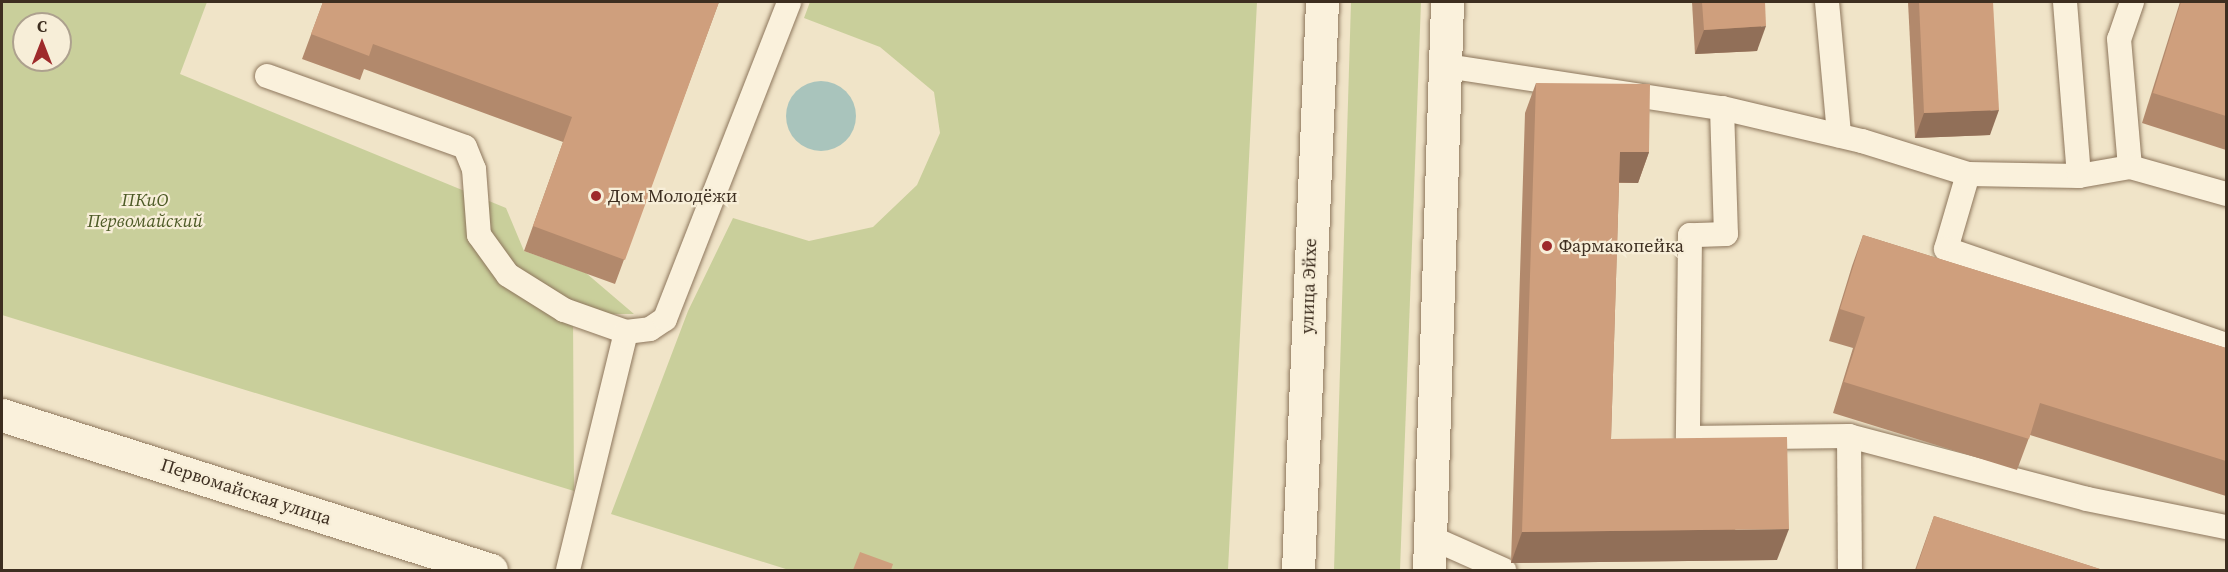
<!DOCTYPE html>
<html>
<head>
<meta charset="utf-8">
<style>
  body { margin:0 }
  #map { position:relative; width:2228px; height:572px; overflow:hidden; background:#f0e4c8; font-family:"Source Serif 4",serif }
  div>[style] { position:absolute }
  .green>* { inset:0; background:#c9cf9b }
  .water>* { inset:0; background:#a9c4bc }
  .round { border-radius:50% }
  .roads { filter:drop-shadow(0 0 2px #8d765c) drop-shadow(0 0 2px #8d765c) }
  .service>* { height:24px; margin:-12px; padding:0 12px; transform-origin:12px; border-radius:12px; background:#faf1dc }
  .secondary>* { height:33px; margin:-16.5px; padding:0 16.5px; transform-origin:16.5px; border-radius:16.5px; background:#faf1dc }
  .wall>* { inset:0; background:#b2896c }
  .shaded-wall>* { inset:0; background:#916f58 }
  .building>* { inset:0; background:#cf9f7d }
  .dots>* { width:16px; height:16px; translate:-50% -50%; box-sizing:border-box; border:3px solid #f7eed8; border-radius:50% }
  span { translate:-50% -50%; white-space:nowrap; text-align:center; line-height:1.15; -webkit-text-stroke:4.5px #f7eed8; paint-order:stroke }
  .poi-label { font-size:18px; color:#3d2e20 }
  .left { translate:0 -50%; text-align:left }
  .park-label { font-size:18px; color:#4d5a26; font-style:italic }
  .street-label { font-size:18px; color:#3d2e20 }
  .frame { position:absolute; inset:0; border:3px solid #3d2e20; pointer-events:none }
  .north { position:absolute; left:12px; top:12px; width:60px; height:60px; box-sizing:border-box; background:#f7eed8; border:2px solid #ada18e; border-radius:50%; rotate:0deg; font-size:16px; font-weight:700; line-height:24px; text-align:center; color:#3d2e20 }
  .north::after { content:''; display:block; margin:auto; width:21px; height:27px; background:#9e2a2b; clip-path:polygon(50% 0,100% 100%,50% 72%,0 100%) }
</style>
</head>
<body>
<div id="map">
  <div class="green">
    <i style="clip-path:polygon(evenodd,2px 2px,207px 2px,180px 74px,506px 208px,524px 251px,586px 273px,634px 314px,573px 314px,574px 491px,2px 315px,2px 2px,24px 24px,60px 24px,60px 60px,24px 60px,24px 24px)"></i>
    <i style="clip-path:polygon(810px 2px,1257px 2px,1228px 570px,789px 570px,611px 514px,688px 311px,733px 218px,809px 241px,873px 227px,917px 185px,940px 133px,934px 92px,880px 47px,804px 18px)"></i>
    <i style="clip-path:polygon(1351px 2px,1421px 2px,1400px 570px,1334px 570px)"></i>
  </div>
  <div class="water">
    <i class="round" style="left:786px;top:81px;width:70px;height:70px"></i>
  </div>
  <div class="roads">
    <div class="service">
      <i style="left:1827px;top:2px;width:134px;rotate:84.8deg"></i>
      <i style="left:2132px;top:2px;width:39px;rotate:109deg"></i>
      <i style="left:2119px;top:39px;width:128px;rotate:85.1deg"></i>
      <i style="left:2130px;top:167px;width:100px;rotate:15.7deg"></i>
      <i style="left:1446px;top:66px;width:279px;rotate:8.7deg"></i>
      <i style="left:1722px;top:108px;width:144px;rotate:13.3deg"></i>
      <i style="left:1862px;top:141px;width:111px;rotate:17.3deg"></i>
      <i style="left:1968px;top:174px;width:78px;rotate:106.3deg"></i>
      <i style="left:1946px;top:249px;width:296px;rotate:18.9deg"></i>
      <i style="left:267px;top:76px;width:210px;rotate:19.7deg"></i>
      <i style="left:465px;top:147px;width:24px;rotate:68deg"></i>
      <i style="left:474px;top:169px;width:66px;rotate:85.7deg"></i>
      <i style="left:479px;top:235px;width:49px;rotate:54.1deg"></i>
      <i style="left:508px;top:275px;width:66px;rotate:32deg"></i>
      <i style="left:564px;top:310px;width:66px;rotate:19.5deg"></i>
      <i style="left:1722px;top:108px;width:126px;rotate:88.2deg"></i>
      <i style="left:1726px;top:234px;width:36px;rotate:178deg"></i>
      <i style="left:1690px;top:235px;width:203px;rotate:90.6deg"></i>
      <i style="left:1688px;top:438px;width:161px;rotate:-0.7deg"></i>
      <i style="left:1849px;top:436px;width:246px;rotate:14.8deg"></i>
      <i style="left:2087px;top:499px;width:142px;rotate:11.4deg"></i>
      <i style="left:1968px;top:174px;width:111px;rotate:1deg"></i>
      <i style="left:2079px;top:176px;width:175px;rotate:-94.6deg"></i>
      <i style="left:2079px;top:176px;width:52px;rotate:-10deg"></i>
      <i style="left:1849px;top:436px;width:134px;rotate:89.6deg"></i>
      <i style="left:1432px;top:538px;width:79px;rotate:24deg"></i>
      <i style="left:568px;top:570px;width:245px;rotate:-76.3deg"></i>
      <i style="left:626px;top:332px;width:24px;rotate:-7deg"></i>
      <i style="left:650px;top:329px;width:18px;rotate:-34deg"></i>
      <i style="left:665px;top:319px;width:340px;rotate:-68.6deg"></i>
    </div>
    <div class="secondary">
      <i style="left:2px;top:415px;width:513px;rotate:17.59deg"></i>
      <i style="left:1298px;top:570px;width:569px;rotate:-87.58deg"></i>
      <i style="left:1429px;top:570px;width:568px;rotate:-88.18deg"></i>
    </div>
  </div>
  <div class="wall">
    <i style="clip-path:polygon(323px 2px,719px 2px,615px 284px,524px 251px,563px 142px,364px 69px,360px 80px,302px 59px)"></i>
    <i style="clip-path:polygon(1692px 2px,1765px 2px,1757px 51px,1695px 54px)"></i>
    <i style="clip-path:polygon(1908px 2px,1993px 2px,1990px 135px,1915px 138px)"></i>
    <i style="clip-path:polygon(2180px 2px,2226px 2px,2226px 150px,2142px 123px)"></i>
    <i style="clip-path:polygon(1536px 83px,1649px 152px,1638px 183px,1619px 183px,1611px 439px,1777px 560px,1511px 563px,1525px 113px)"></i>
    <i style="clip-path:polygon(1863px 235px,2226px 348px,2226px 496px,2030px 435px,2017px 470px,1833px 413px,1853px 348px,1829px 341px,1852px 266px)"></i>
    <i style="clip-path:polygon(1934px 516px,2103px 570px,1915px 570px)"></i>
  </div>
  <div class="shaded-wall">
    <i style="clip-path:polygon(1766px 26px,1757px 51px,1695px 54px,1704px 30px)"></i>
    <i style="clip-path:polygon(1999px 110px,1990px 135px,1915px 138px,1924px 113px)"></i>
    <i style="clip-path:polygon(1620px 152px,1649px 152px,1638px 183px,1609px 182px)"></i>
    <i style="clip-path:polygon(1789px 529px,1777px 560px,1511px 563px,1522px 532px)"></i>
  </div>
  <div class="building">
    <i style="clip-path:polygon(323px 2px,719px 2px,625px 260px,533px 226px,572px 117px,373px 44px,369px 56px,311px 34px)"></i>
    <i style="clip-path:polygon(1702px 2px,1765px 2px,1766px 26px,1704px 30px)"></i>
    <i style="clip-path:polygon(1919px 2px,1993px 2px,1999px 110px,1924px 113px)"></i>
    <i style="clip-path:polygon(2181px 2px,2226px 2px,2226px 116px,2153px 93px)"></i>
    <i style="clip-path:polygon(1536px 83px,1650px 84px,1649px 152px,1620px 152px,1611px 439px,1787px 437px,1789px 529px,1522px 532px)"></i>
    <i style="clip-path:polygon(1863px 235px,2226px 348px,2226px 461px,2040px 403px,2029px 439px,1844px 382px,1865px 317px,1840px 309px)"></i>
    <i style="clip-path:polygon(1934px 516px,2103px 570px,1916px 570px)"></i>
    <i style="clip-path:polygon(860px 552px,893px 564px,891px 570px,853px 570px)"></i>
  </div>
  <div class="dots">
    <i style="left:596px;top:196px;background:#9e2a2b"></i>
    <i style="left:1547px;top:246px;background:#9e2a2b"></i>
  </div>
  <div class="poi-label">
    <span class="left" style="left:608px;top:196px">Дом Молодёжи</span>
    <span class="left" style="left:1559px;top:246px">Фармакопейка</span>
  </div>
  <div class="park-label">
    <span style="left:145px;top:211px">ПКиО<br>Первомайский</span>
  </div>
  <div class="street-label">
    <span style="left:1309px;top:286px;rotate:-88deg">улица Эйхе</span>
    <span style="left:246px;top:492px;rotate:18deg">Первомайская улица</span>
  </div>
  <div class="frame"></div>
  <div class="north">С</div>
</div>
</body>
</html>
